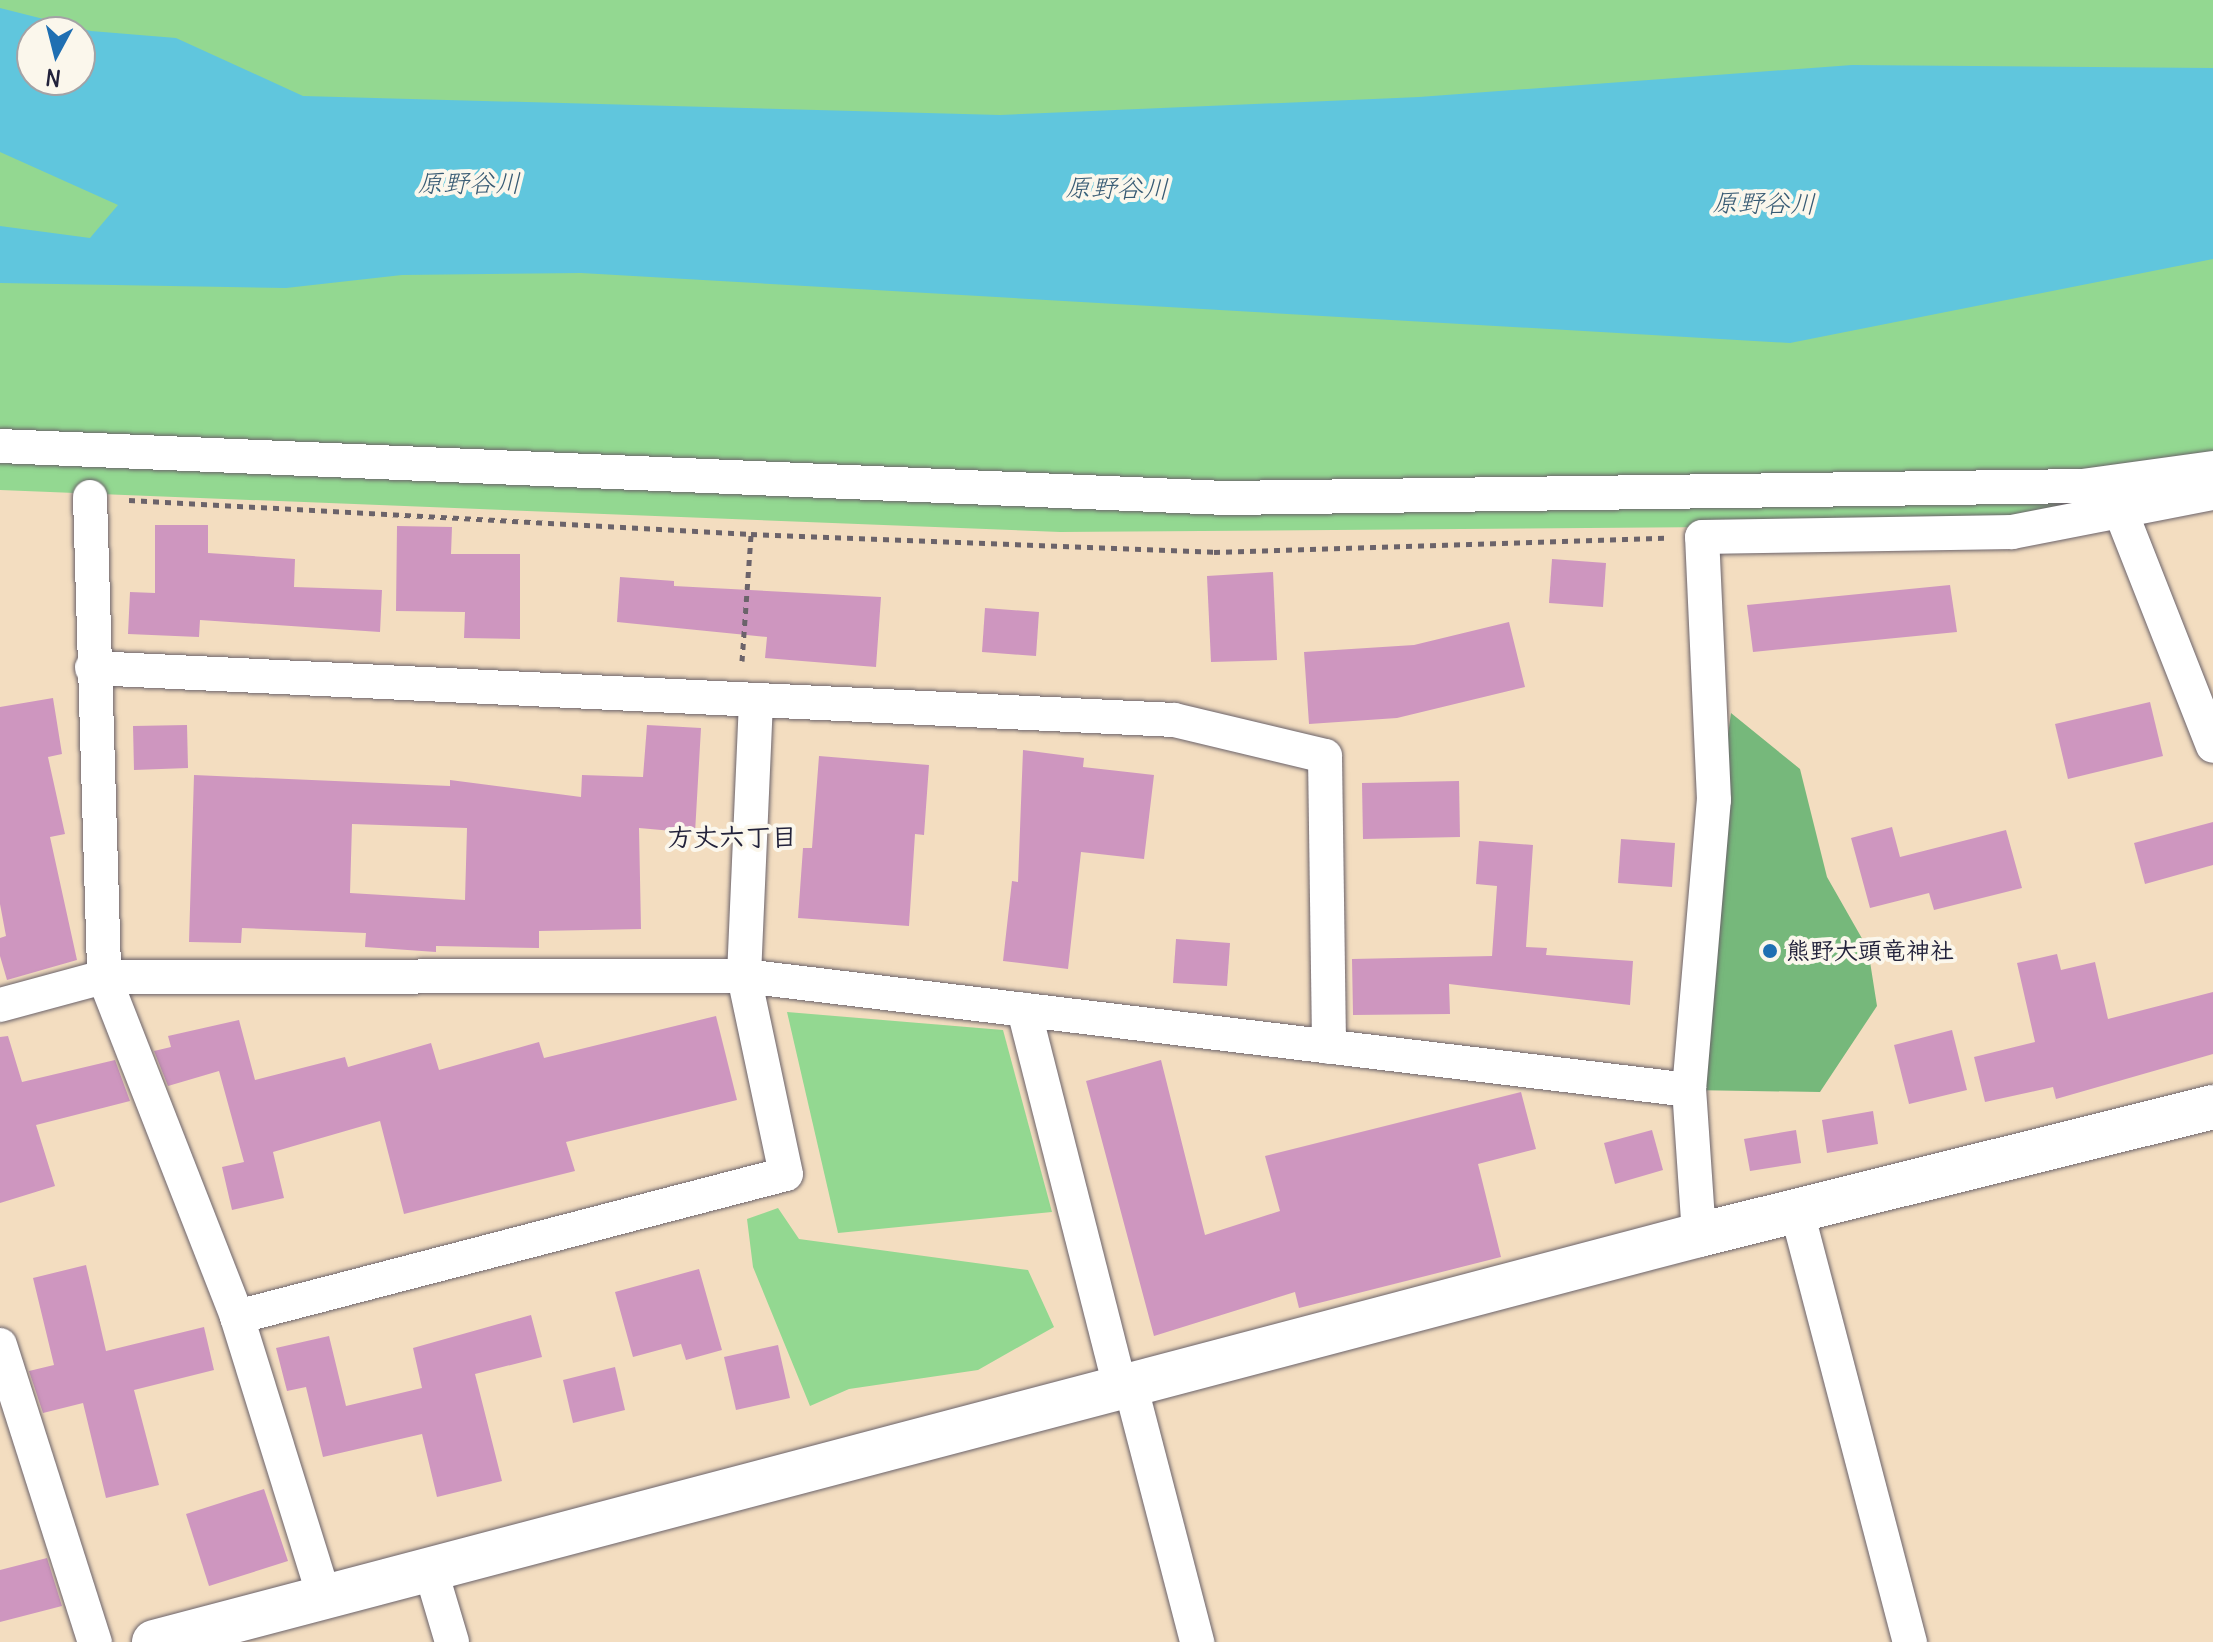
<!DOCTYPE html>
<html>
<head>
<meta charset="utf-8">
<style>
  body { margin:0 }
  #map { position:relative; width:2213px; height:1642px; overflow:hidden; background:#f3ddc0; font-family:Delius,"Klee One",sans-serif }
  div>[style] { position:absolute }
  .green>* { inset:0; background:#93d891 }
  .forest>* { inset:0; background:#76b87b }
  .water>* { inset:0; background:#60c6dd }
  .building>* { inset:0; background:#ce96bf }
  .path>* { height:5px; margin-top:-2.5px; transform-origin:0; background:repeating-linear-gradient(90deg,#6b636a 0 6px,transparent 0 12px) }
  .roads { filter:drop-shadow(0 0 2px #6b636a) drop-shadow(0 0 2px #6b636a) }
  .minor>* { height:34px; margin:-17px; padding:0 17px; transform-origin:17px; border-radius:17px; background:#fff }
  .tertiary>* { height:44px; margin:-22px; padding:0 22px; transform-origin:22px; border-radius:22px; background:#fff }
  .dots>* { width:22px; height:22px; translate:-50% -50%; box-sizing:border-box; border:4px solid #fbf7ec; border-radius:50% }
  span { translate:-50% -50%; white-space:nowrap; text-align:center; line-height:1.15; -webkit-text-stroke:8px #fbf7ec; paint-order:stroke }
  .poi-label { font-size:24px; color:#22223b; font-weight:700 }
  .left { translate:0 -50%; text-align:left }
  .water-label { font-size:26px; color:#385b74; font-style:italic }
  .neighbourhood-label { font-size:26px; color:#22223b; font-weight:700 }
  .north { position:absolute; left:16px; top:16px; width:80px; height:80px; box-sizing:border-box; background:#fbf7ec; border:2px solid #a4a2a5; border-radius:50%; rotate:187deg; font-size:22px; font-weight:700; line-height:32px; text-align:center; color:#22223b }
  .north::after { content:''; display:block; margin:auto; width:28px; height:36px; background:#1f6fb2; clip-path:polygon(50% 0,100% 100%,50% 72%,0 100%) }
</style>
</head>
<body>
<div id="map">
  <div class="green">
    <i style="clip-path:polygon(evenodd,0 0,2213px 0,2213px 487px,1996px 525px,1060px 532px,0 490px,0 0,32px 32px,80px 32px,80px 80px,32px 80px,32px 32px)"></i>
    <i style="clip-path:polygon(787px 1012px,1003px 1030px,1052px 1212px,838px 1233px)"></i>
    <i style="clip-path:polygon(778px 1208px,799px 1239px,1028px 1270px,1054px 1327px,978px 1370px,849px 1389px,810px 1406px,753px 1267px,747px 1219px)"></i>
  </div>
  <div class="forest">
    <i style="clip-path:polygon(1731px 713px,1800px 769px,1827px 877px,1868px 949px,1877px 1006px,1820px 1092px,1689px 1090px,1707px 889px)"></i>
  </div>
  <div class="water">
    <i style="clip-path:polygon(evenodd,0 8px,91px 31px,176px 38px,303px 96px,1000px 115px,1419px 97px,1852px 65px,2213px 68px,2213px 259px,1790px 343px,581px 273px,402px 275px,286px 288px,0 283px,0 226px,90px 238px,118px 205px,0 152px,0 8px,32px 32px,80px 32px,80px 80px,32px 80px,32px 32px)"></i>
  </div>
  <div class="building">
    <i style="clip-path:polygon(155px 525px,208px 525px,208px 553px,295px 559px,294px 587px,382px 590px,380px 632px,200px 620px,199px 637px,128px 634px,130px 592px,155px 593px)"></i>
    <i style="clip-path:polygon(397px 526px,452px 527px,451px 554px,520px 554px,520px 639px,464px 638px,465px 612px,396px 611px)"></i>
    <i style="clip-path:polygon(1552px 559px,1606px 563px,1603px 607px,1549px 603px)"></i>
    <i style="clip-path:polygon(1273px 572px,1277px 660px,1211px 662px,1207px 576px)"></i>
    <i style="clip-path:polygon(620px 577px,674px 581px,674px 586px,881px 597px,876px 667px,765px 658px,767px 637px,617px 622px)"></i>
    <i style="clip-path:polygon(1950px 585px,1957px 632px,1753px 652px,1747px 605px)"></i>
    <i style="clip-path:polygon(985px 608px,1039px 612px,1036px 656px,982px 652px)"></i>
    <i style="clip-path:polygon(1509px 622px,1525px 687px,1397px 718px,1309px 724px,1304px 652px,1414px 645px)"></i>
    <i style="clip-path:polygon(53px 698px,62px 754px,48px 757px,65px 834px,50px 837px,77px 960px,7px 980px,0 956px,0 938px,6px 936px,0 904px,0 707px)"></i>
    <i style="clip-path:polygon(2150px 702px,2163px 756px,2068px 779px,2055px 724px)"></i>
    <i style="clip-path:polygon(187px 725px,188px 768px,134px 770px,133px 726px)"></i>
    <i style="clip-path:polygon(evenodd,647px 725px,701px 728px,695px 833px,639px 828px,641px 929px,539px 931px,539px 948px,436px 946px,436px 952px,365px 947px,366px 933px,242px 928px,241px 943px,189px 942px,194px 775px,450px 786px,450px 780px,581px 797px,582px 775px,643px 777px,647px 725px,352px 824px,467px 828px,465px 900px,350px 893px,352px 824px)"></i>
    <i style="clip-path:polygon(1023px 750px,1084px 758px,1083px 767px,1154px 775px,1144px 859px,1081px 852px,1068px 969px,1003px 961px,1012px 881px,1018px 882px)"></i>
    <i style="clip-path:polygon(819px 756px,929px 765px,924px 835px,915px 834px,909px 926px,798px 918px,803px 848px,812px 848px)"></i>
    <i style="clip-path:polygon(1459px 781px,1460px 837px,1363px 839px,1362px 783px)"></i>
    <i style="clip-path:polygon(2213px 822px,2213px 865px,2145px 884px,2134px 843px)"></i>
    <i style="clip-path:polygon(1892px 827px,1900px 857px,2006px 830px,2022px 888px,1934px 910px,1929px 893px,1870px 908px,1851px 838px)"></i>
    <i style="clip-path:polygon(1621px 839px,1675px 843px,1672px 887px,1618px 883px)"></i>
    <i style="clip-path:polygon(1479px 841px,1533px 845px,1526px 947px,1547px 948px,1546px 955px,1633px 961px,1630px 1005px,1449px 984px,1450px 1014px,1353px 1015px,1352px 959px,1492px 956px,1497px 886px,1476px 884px)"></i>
    <i style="clip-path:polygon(1176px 939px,1230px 943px,1227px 986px,1173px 983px)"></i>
    <i style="clip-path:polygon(2057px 954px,2061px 970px,2095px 962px,2108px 1019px,2213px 992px,2213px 1054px,2056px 1099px,2053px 1087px,1985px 1102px,1974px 1057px,2035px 1042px,2017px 963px)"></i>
    <i style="clip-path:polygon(716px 1016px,737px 1100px,566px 1142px,575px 1171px,404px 1214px,380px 1121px,273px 1152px,284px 1198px,232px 1210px,222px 1167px,244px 1162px,219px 1071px,168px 1086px,154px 1051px,171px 1047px,168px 1036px,239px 1020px,255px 1080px,345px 1057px,348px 1067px,431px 1043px,439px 1070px,539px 1042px,544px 1058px)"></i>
    <i style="clip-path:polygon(1952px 1030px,1967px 1090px,1909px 1104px,1894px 1045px)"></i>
    <i style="clip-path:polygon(8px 1036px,22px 1082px,115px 1060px,130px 1101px,36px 1125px,55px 1186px,0 1203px,0 1037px)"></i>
    <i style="clip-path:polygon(1161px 1060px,1205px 1235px,1280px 1211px,1265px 1156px,1521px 1092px,1536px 1149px,1478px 1164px,1501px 1257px,1299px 1308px,1295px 1292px,1154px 1336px,1086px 1081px)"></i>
    <i style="clip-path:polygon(1873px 1111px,1878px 1144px,1827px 1153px,1822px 1120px)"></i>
    <i style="clip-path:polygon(1652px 1130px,1663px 1170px,1615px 1184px,1604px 1143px)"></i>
    <i style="clip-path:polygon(1796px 1130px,1801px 1163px,1750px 1171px,1744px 1139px)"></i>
    <i style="clip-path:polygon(86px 1265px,106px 1351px,204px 1327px,214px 1370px,134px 1390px,159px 1485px,106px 1498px,83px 1403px,43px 1413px,29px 1371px,54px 1365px,33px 1278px)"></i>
    <i style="clip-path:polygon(699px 1269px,722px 1350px,686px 1360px,681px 1344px,633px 1357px,615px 1292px)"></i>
    <i style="clip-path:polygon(531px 1315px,542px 1357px,475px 1374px,502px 1481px,437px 1497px,422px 1434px,323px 1457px,306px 1387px,287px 1391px,276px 1348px,329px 1336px,346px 1406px,422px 1388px,413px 1348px)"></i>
    <i style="clip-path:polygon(778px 1345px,790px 1398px,736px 1410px,724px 1357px)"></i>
    <i style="clip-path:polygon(615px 1367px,625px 1410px,573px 1423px,563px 1380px)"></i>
    <i style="clip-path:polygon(264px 1489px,288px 1561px,209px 1586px,186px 1514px)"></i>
    <i style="clip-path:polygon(47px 1558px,62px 1606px,0 1622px,0 1570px)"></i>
  </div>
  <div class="path">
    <i style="left:129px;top:500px;width:623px;rotate:3.13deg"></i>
    <i style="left:742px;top:661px;width:127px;rotate:-85.9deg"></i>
    <i style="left:751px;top:534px;width:463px;rotate:2.2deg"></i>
    <i style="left:1214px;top:552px;width:451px;rotate:-1.8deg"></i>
  </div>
  <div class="roads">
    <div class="minor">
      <i style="left:0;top:446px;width:1226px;rotate:2.43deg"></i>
      <i style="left:1225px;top:498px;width:857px;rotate:-0.8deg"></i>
      <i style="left:2082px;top:486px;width:132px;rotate:-7.8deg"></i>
      <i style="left:90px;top:497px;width:480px;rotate:88.3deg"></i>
      <i style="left:104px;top:977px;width:365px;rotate:68.6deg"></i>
      <i style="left:237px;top:1317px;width:292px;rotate:72.7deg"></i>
      <i style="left:2122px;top:515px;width:248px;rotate:68.5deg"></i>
      <i style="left:92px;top:668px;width:1083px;rotate:2.75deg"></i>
      <i style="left:1174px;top:720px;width:155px;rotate:13.4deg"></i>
      <i style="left:1325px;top:756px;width:291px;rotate:89.2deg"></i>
      <i style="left:0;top:1005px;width:108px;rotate:-15.1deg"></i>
      <i style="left:104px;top:977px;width:640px;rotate:-0.09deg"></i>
      <i style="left:744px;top:976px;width:952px;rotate:6.88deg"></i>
      <i style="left:1024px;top:1010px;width:389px;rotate:75.7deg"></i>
      <i style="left:1797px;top:1212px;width:445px;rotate:75.3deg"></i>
      <i style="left:1699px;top:1235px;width:145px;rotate:-93.9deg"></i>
      <i style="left:1689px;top:1090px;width:291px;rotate:-85.1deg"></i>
      <i style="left:1714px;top:800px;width:263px;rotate:-92.6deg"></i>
      <i style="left:1702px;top:537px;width:310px;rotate:-0.9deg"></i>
      <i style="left:2012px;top:532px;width:205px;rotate:-11deg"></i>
      <i style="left:237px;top:1317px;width:567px;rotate:-14.6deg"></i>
      <i style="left:786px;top:1174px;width:202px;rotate:-102deg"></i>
      <i style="left:744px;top:976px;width:276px;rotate:-87.5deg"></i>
      <i style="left:0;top:1345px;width:312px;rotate:72.3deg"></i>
      <i style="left:1130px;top:1384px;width:267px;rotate:75.4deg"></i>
      <i style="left:430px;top:1568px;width:77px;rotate:73.4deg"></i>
    </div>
    <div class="tertiary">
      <i style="left:154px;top:1642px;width:1598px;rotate:-14.76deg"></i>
      <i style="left:1699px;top:1235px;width:530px;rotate:-13.98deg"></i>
    </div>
  </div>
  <div class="dots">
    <i style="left:1770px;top:951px;background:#1f6fb2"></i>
  </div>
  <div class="poi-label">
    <span class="left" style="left:1786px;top:951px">熊野大頭竜神社</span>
  </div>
  <div class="water-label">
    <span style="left:469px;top:183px">原野谷川</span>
    <span style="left:1117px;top:188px;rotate:1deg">原野谷川</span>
    <span style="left:1764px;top:203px;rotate:1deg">原野谷川</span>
  </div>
  <div class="neighbourhood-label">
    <span style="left:732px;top:837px">方丈六丁目</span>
  </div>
  <div class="north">N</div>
</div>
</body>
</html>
